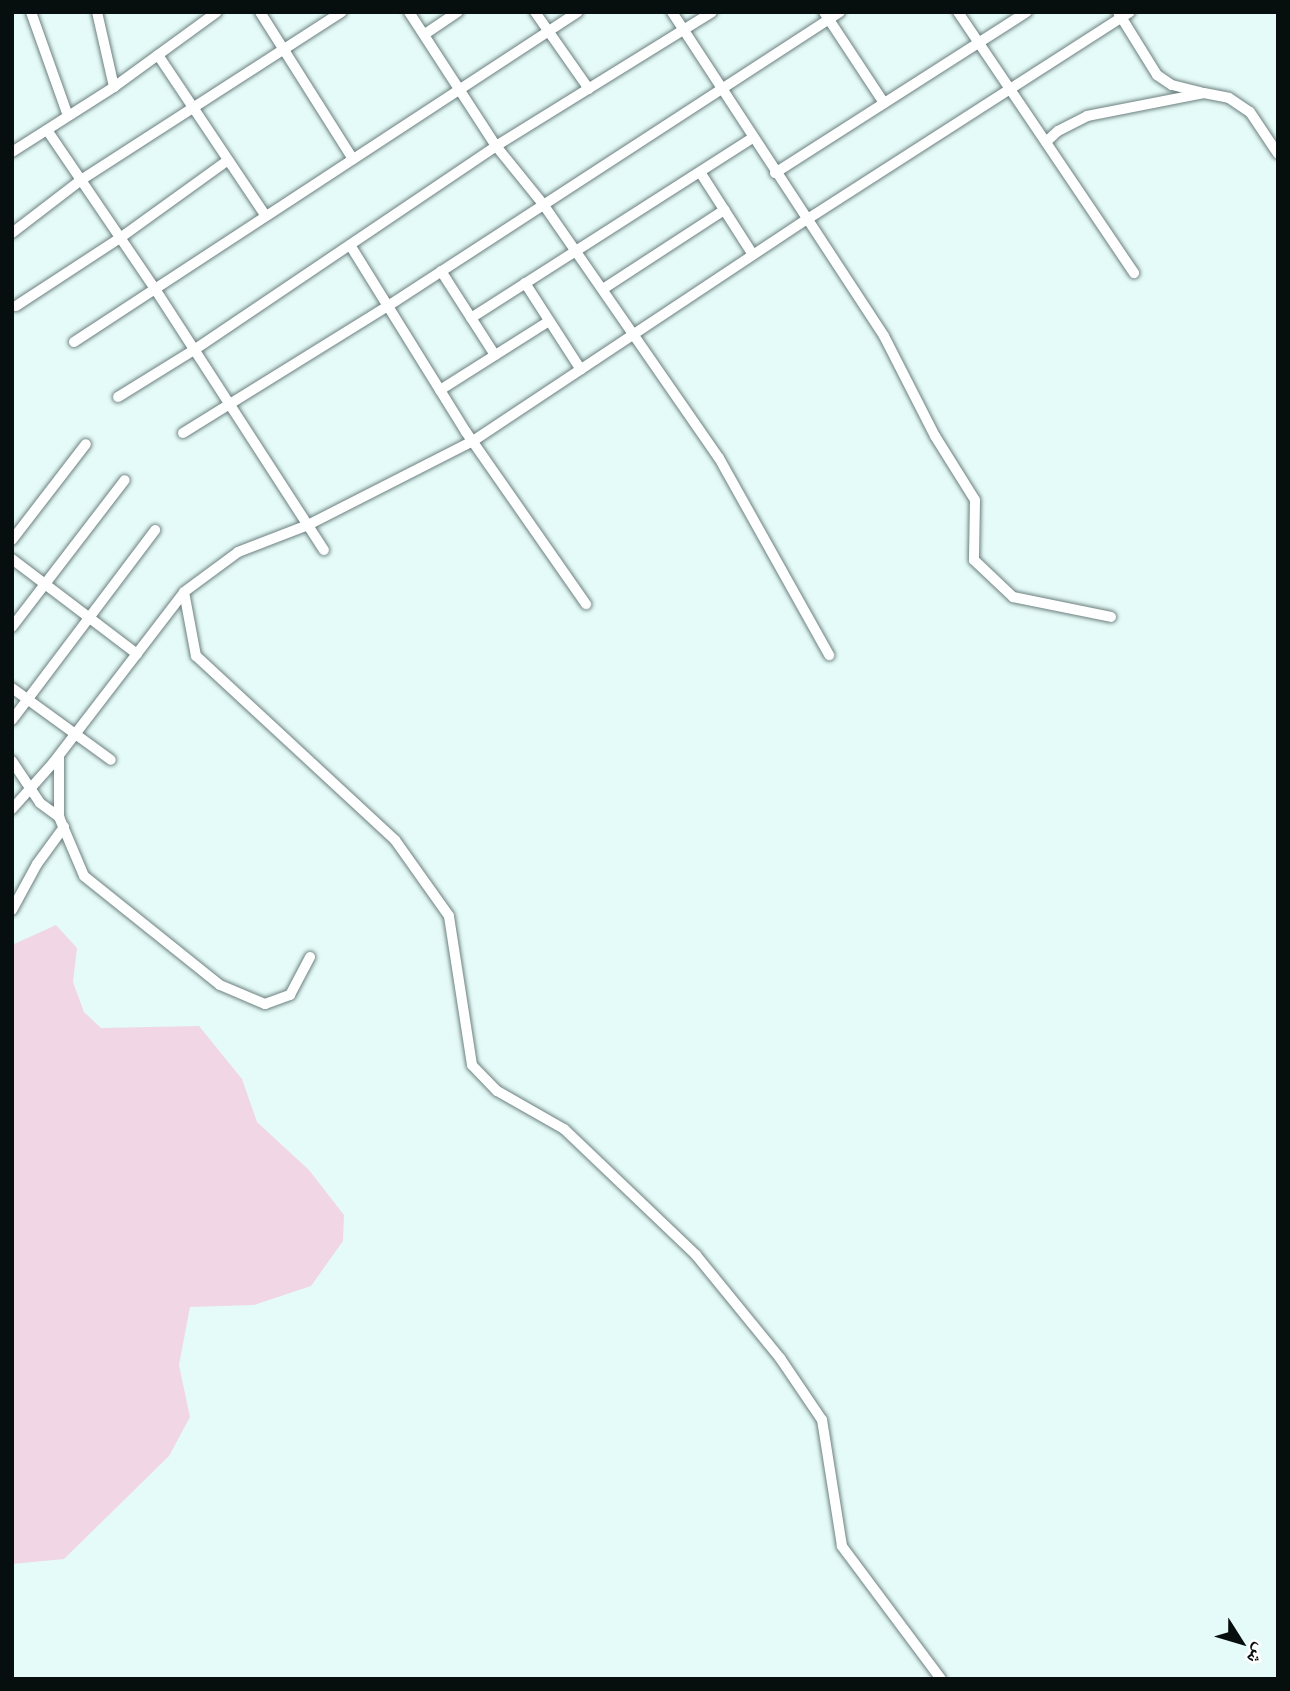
<!DOCTYPE html>
<html>
<head>
<meta charset="utf-8">
<style>
  body { margin:0 }
  #map { position:relative; width:1290px; height:1691px; overflow:hidden; background:#e5fbf9; font-family:"PT Serif","Noto Naskh Arabic",serif }
  div>[style] { position:absolute }
  .green>* { inset:0; background:#f1d7e6 }
  .roads { filter:drop-shadow(0 0 2px #6c807f) drop-shadow(0 0 2px #6c807f) }
  .minor>* { height:10px; margin:-5px; padding:0 5px; transform-origin:5px; border-radius:5px; background:#fff }
  span { translate:-50% -50%; white-space:nowrap; text-align:center; line-height:1.15; -webkit-text-stroke:6px #fff; paint-order:stroke }
  .frame { position:absolute; inset:0; border:14px solid #070f0e; pointer-events:none }
  .north { position:absolute; left:1206px; top:1607px; width:70px; height:70px; -webkit-text-stroke:5px #fff; paint-order:stroke; rotate:127deg; font-size:19px; font-weight:700; line-height:28px; text-align:center; color:#070f0e }
  .north::after { content:''; display:block; margin:auto; width:24px; height:32px; background:#070f0e; clip-path:polygon(50% 0,100% 100%,50% 72%,0 100%) }
</style>
</head>
<body>
<div id="map">
  <div class="green">
    <i style="clip-path:polygon(56px 925px,77px 948px,73px 982px,84px 1012px,101px 1028px,199px 1026px,242px 1079px,257px 1122px,309px 1170px,344px 1215px,343px 1241px,311px 1286px,254px 1305px,190px 1307px,179px 1365px,190px 1417px,169px 1456px,64px 1559px,12px 1564px,12px 945px)"></i>
  </div>
  <div class="roads">
    <div class="minor">
      <i style="left:31px;top:12px;width:110px;rotate:70.4deg"></i>
      <i style="left:97px;top:12px;width:77px;rotate:77.2deg"></i>
      <i style="left:260px;top:12px;width:174px;rotate:57.7deg"></i>
      <i style="left:409px;top:12px;width:160px;rotate:57deg"></i>
      <i style="left:496px;top:146px;width:75px;rotate:51deg"></i>
      <i style="left:543px;top:204px;width:309px;rotate:55.3deg"></i>
      <i style="left:719px;top:458px;width:226px;rotate:60.8deg"></i>
      <i style="left:535px;top:12px;width:94px;rotate:55deg"></i>
      <i style="left:672px;top:12px;width:387px;rotate:56.8deg"></i>
      <i style="left:884px;top:336px;width:112px;rotate:63deg"></i>
      <i style="left:935px;top:436px;width:75px;rotate:58deg"></i>
      <i style="left:975px;top:500px;width:60px;rotate:91deg"></i>
      <i style="left:974px;top:560px;width:54px;rotate:43.5deg"></i>
      <i style="left:1013px;top:597px;width:100px;rotate:11.5deg"></i>
      <i style="left:824px;top:12px;width:109px;rotate:56.6deg"></i>
      <i style="left:958px;top:12px;width:315px;rotate:56deg"></i>
      <i style="left:1118px;top:12px;width:74px;rotate:58.2deg"></i>
      <i style="left:1157px;top:75px;width:18px;rotate:34deg"></i>
      <i style="left:1172px;top:85px;width:30px;rotate:14deg"></i>
      <i style="left:425px;top:34px;width:40px;rotate:-34deg"></i>
      <i style="left:158px;top:55px;width:192px;rotate:56.2deg"></i>
      <i style="left:47px;top:130px;width:192px;rotate:55.8deg"></i>
      <i style="left:155px;top:289px;width:311px;rotate:57.1deg"></i>
      <i style="left:1046px;top:142px;width:16px;rotate:-43deg"></i>
      <i style="left:1058px;top:131px;width:33px;rotate:-27deg"></i>
      <i style="left:1087px;top:116px;width:119px;rotate:-11.1deg"></i>
      <i style="left:1204px;top:93px;width:25px;rotate:11deg"></i>
      <i style="left:1229px;top:98px;width:25px;rotate:34deg"></i>
      <i style="left:1250px;top:112px;width:50px;rotate:56.3deg"></i>
      <i style="left:12px;top:152px;width:121px;rotate:-32.5deg"></i>
      <i style="left:114px;top:87px;width:127px;rotate:-36.1deg"></i>
      <i style="left:700px;top:172px;width:98px;rotate:57.4deg"></i>
      <i style="left:775px;top:173px;width:299px;rotate:-32.6deg"></i>
      <i style="left:12px;top:233px;width:87px;rotate:-37.5deg"></i>
      <i style="left:81px;top:180px;width:310px;rotate:-32.8deg"></i>
      <i style="left:350px;top:245px;width:220px;rotate:58.2deg"></i>
      <i style="left:466px;top:432px;width:210px;rotate:55.1deg"></i>
      <i style="left:441px;top:271px;width:100px;rotate:57.3deg"></i>
      <i style="left:525px;top:283px;width:103px;rotate:57.2deg"></i>
      <i style="left:603px;top:289px;width:145px;rotate:-33.1deg"></i>
      <i style="left:16px;top:306px;width:124px;rotate:-33.2deg"></i>
      <i style="left:120px;top:238px;width:133px;rotate:-35.8deg"></i>
      <i style="left:471px;top:318px;width:335px;rotate:-32.6deg"></i>
      <i style="left:74px;top:342px;width:602px;rotate:-33.22deg"></i>
      <i style="left:440px;top:390px;width:129px;rotate:-32.3deg"></i>
      <i style="left:118px;top:397px;width:89px;rotate:-31.7deg"></i>
      <i style="left:194px;top:350px;width:364px;rotate:-34deg"></i>
      <i style="left:496px;top:146px;width:254px;rotate:-31.8deg"></i>
      <i style="left:183px;top:433px;width:241px;rotate:-31.8deg"></i>
      <i style="left:388px;top:306px;width:539px;rotate:-33.04deg"></i>
      <i style="left:12px;top:540px;width:121px;rotate:-52.4deg"></i>
      <i style="left:12px;top:559px;width:157px;rotate:37.2deg"></i>
      <i style="left:12px;top:627px;width:185px;rotate:-52.5deg"></i>
      <i style="left:12px;top:688px;width:122px;rotate:36deg"></i>
      <i style="left:12px;top:720px;width:238px;rotate:-53deg"></i>
      <i style="left:59px;top:756px;width:61px;rotate:90deg"></i>
      <i style="left:12px;top:761px;width:50px;rotate:56.3deg"></i>
      <i style="left:40px;top:803px;width:24px;rotate:36deg"></i>
      <i style="left:59px;top:817px;width:64px;rotate:67deg"></i>
      <i style="left:84px;top:876px;width:174px;rotate:38.7deg"></i>
      <i style="left:220px;top:985px;width:49px;rotate:22.9deg"></i>
      <i style="left:265px;top:1004px;width:27px;rotate:-20deg"></i>
      <i style="left:290px;top:995px;width:43px;rotate:-62.2deg"></i>
      <i style="left:12px;top:809px;width:62px;rotate:-48.3deg"></i>
      <i style="left:53px;top:763px;width:215px;rotate:-52.5deg"></i>
      <i style="left:12px;top:910px;width:52px;rotate:-61.5deg"></i>
      <i style="left:37px;top:864px;width:46px;rotate:-53.9deg"></i>
      <i style="left:941px;top:1679px;width:166px;rotate:-126.7deg"></i>
      <i style="left:842px;top:1546px;width:128px;rotate:-99deg"></i>
      <i style="left:822px;top:1420px;width:75px;rotate:-124.1deg"></i>
      <i style="left:780px;top:1358px;width:133px;rotate:-129.2deg"></i>
      <i style="left:696px;top:1255px;width:182px;rotate:-136.3deg"></i>
      <i style="left:564px;top:1129px;width:77px;rotate:-150.4deg"></i>
      <i style="left:497px;top:1091px;width:36px;rotate:-134deg"></i>
      <i style="left:472px;top:1065px;width:151px;rotate:-98.8deg"></i>
      <i style="left:449px;top:916px;width:93px;rotate:-125.4deg"></i>
      <i style="left:395px;top:840px;width:271px;rotate:-137.2deg"></i>
      <i style="left:196px;top:656px;width:65px;rotate:-100.6deg"></i>
      <i style="left:184px;top:592px;width:67px;rotate:-36.5deg"></i>
      <i style="left:238px;top:552px;width:75px;rotate:-21.1deg"></i>
      <i style="left:308px;top:525px;width:185px;rotate:-27deg"></i>
      <i style="left:473px;top:441px;width:400px;rotate:-33.6deg"></i>
      <i style="left:806px;top:220px;width:385px;rotate:-32.7deg"></i>
    </div>
  </div>
  <div class="frame"></div>
  <div class="north">ش</div>
</div>
</body>
</html>
